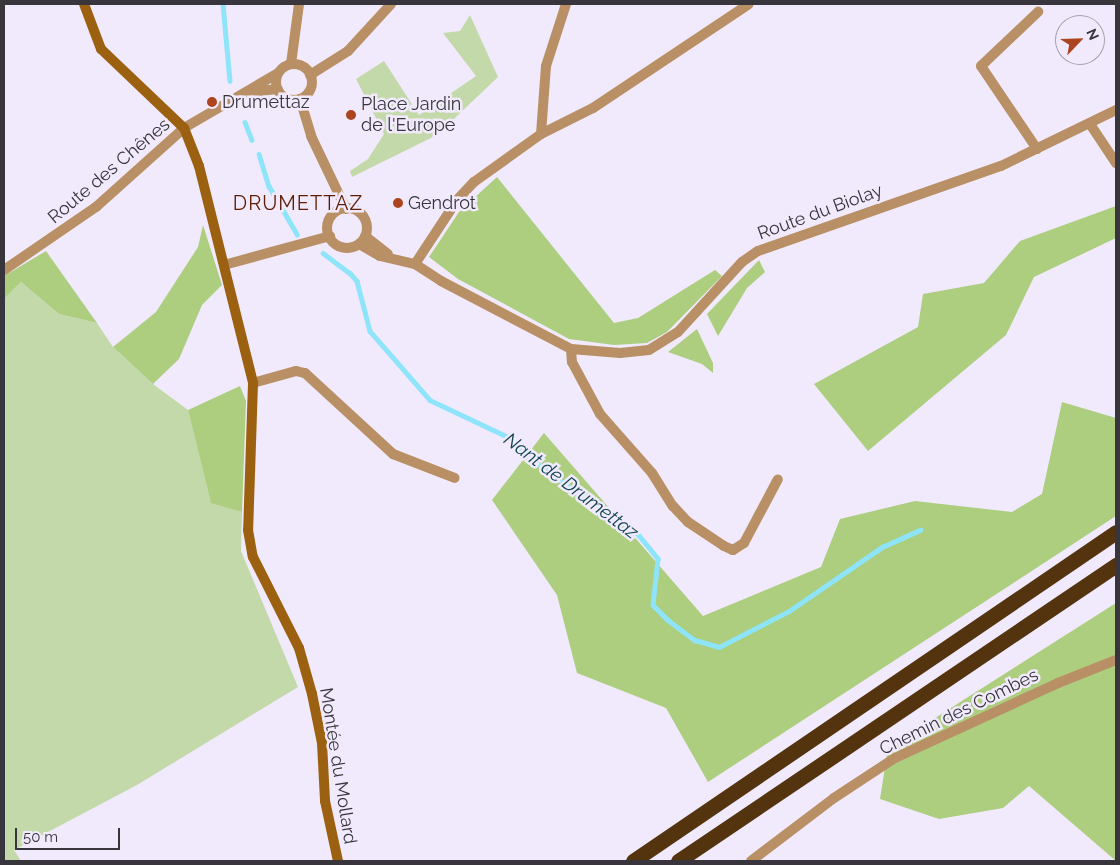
<!DOCTYPE html>
<html>
<head>
<meta charset="utf-8">
<style>
  body { margin:0 }
  #map { position:relative; width:1120px; height:865px; overflow:hidden; background:#f1eafd; font-family:Raleway,sans-serif }
  div>[style] { position:absolute }
  .green>* { inset:0; background:#c4d9aa }
  .forest>* { inset:0; background:#adcd7f }
  .stream>* { height:4.5px; margin:-2.25px; padding:0 2.25px; transform-origin:2.25px; border-radius:2.25px; background:#8ee4f8 }
  .minor>* { height:10px; margin:-5px; padding:0 5px; transform-origin:5px; border-radius:5px; background:#b99065 }
  .tertiary>* { height:10px; margin:-5px; padding:0 5px; transform-origin:5px; border-radius:5px; background:#b99065 }
  .tertiary>.ring { margin:-5px; padding:0; box-sizing:content-box; background:none; border:10px solid #b99065; border-radius:50% }
  .secondary>* { height:10px; margin:-5px; padding:0 5px; transform-origin:5px; border-radius:5px; background:#9c6110 }
  .motorway>* { height:15px; margin:-7.5px; padding:0 7.5px; transform-origin:7.5px; border-radius:7.5px; background:#53340f }
  .dots>* { width:14px; height:14px; translate:-50% -50%; box-sizing:border-box; border:2px solid #f1eafd; border-radius:50% }
  span { translate:-50% -50%; white-space:nowrap; text-align:center; line-height:1.15; -webkit-text-stroke:5px #f1eafd; paint-order:stroke }
  .poi-label { font-size:18px; color:#38353c }
  .left { translate:0 -50%; text-align:left }
  .street-label { font-size:18px; color:#38353c }
  .water-label { font-size:19px; color:#124650; font-style:italic }
  .quarter-label { font-size:20px; color:#5e1d04; letter-spacing:1px }
  .frame { position:absolute; inset:0; border:5px solid #38353c; pointer-events:none }
  .north { position:absolute; left:1055px; top:15px; width:50px; height:50px; box-sizing:border-box; background:#f1eafd; border:1px solid #a7a2b0; border-radius:50%; rotate:66deg; font-size:14px; font-weight:700; line-height:20px; text-align:center; color:#38353c }
  .north::after { content:''; display:block; margin:auto; width:18px; height:22px; background:#ac451f; clip-path:polygon(50% 0,100% 100%,50% 72%,0 100%) }
  .scale { position:absolute; left:15px; top:828px; width:105px; height:22px; box-sizing:border-box; border:2px solid #38353c; border-top:0; padding-left:6px; font-size:15px; line-height:18px; white-space:nowrap; color:#38353c; -webkit-text-stroke:4px #f1eafd; paint-order:stroke }
</style>
</head>
<body>
<div id="map">
  <div class="green">
    <i style="clip-path:polygon(470px 15px,498px 77px,437px 135px,352px 177px,350px 171px,368px 159px,384px 134px,356px 79px,384px 61px,419px 115px,476px 76px,443px 33px,460px 31px)"></i>
    <i style="clip-path:polygon(21px 282px,59px 314px,97px 323px,113px 347px,153px 384px,188px 410px,211px 502px,242px 512px,241px 551px,298px 687px,137px 785px,14px 850px,21px 861px,4px 861px,4px 299px)"></i>
  </div>
  <div class="forest">
    <i style="clip-path:polygon(497px 177px,614px 323px,638px 318px,715px 270px,722px 276px,667px 332px,647px 343px,614px 345px,569px 339px,458px 279px,429px 257px,459px 212px)"></i>
    <i style="clip-path:polygon(1116px 206px,1116px 238px,1034px 277px,1006px 335px,868px 451px,814px 384px,918px 327px,923px 294px,984px 283px,1020px 241px)"></i>
    <i style="clip-path:polygon(203px 225px,222px 285px,202px 305px,179px 359px,153px 384px,113px 347px,156px 312px,198px 247px)"></i>
    <i style="clip-path:polygon(46px 251px,97px 323px,59px 314px,21px 282px,4px 299px,4px 276px)"></i>
    <i style="clip-path:polygon(759px 260px,765px 272px,747px 288px,718px 336px,707px 314px)"></i>
    <i style="clip-path:polygon(697px 329px,713px 363px,713px 373px,702px 364px,668px 352px)"></i>
    <i style="clip-path:polygon(240px 386px,246px 401px,242px 512px,211px 503px,188px 410px)"></i>
    <i style="clip-path:polygon(1062px 402px,1116px 418px,1116px 516px,708px 782px,666px 708px,577px 673px,557px 595px,492px 500px,544px 433px,703px 616px,821px 567px,840px 519px,915px 501px,1012px 512px,1042px 494px)"></i>
    <i style="clip-path:polygon(1116px 603px,1116px 861px,1029px 786px,1003px 808px,939px 819px,880px 799px,888px 748px)"></i>
  </div>
  <div class="stream">
    <i style="left:223px;top:4px;width:77px;rotate:84.8deg"></i>
    <i style="left:245px;top:122px;width:19px;rotate:69deg"></i>
    <i style="left:259px;top:154px;width:34px;rotate:73deg"></i>
    <i style="left:269px;top:186px;width:56px;rotate:59.7deg"></i>
    <i style="left:323px;top:253px;width:34px;rotate:37deg"></i>
    <i style="left:350px;top:273px;width:11px;rotate:49deg"></i>
    <i style="left:357px;top:281px;width:52px;rotate:75.4deg"></i>
    <i style="left:370px;top:331px;width:91px;rotate:49deg"></i>
    <i style="left:430px;top:400px;width:86px;rotate:25.4deg"></i>
    <i style="left:508px;top:437px;width:53px;rotate:41.2deg"></i>
    <i style="left:548px;top:472px;width:109px;rotate:34.6deg"></i>
    <i style="left:638px;top:534px;width:32px;rotate:51deg"></i>
    <i style="left:658px;top:559px;width:46px;rotate:96.2deg"></i>
    <i style="left:653px;top:605px;width:21px;rotate:45deg"></i>
    <i style="left:668px;top:620px;width:34px;rotate:37deg"></i>
    <i style="left:695px;top:640px;width:25px;rotate:16deg"></i>
    <i style="left:719px;top:647px;width:79px;rotate:-27.2deg"></i>
    <i style="left:789px;top:611px;width:113px;rotate:-34.5deg"></i>
    <i style="left:882px;top:547px;width:42px;rotate:-24.1deg"></i>
  </div>
  <div class="minor">
    <i style="left:1090px;top:124px;width:47px;rotate:56.3deg"></i>
    <i style="left:541px;top:134px;width:58px;rotate:-26.6deg"></i>
    <i style="left:593px;top:108px;width:187px;rotate:-33.7deg"></i>
    <i style="left:1037px;top:149px;width:100px;rotate:-124deg"></i>
    <i style="left:981px;top:66px;width:79px;rotate:-43.5deg"></i>
    <i style="left:415px;top:264px;width:77px;rotate:-56.7deg"></i>
    <i style="left:457px;top:200px;width:25px;rotate:-47deg"></i>
    <i style="left:474px;top:182px;width:82px;rotate:-35.6deg"></i>
    <i style="left:541px;top:134px;width:68px;rotate:-85.8deg"></i>
    <i style="left:546px;top:66px;width:65px;rotate:-72.1deg"></i>
    <i style="left:224px;top:265px;width:110px;rotate:-15.3deg"></i>
    <i style="left:571px;top:349px;width:13px;rotate:86deg"></i>
    <i style="left:572px;top:362px;width:59px;rotate:61.7deg"></i>
    <i style="left:600px;top:414px;width:79px;rotate:48.6deg"></i>
    <i style="left:652px;top:473px;width:39px;rotate:58deg"></i>
    <i style="left:673px;top:506px;width:22px;rotate:47deg"></i>
    <i style="left:688px;top:522px;width:43px;rotate:33.7deg"></i>
    <i style="left:724px;top:546px;width:10px;rotate:24deg"></i>
    <i style="left:733px;top:550px;width:13px;rotate:-32deg"></i>
    <i style="left:744px;top:543px;width:72px;rotate:-62deg"></i>
    <i style="left:253px;top:383px;width:45px;rotate:-15.6deg"></i>
    <i style="left:296px;top:371px;width:9px;rotate:13deg"></i>
    <i style="left:305px;top:373px;width:120px;rotate:42.6deg"></i>
    <i style="left:393px;top:454px;width:66px;rotate:21.2deg"></i>
    <i style="left:751px;top:861px;width:104px;rotate:-37.2deg"></i>
    <i style="left:834px;top:798px;width:73px;rotate:-33.3deg"></i>
    <i style="left:895px;top:758px;width:179px;rotate:-24.7deg"></i>
    <i style="left:1058px;top:683px;width:62px;rotate:-21.6deg"></i>
  </div>
  <div class="tertiary">
    <i style="left:291px;top:64px;width:61px;rotate:-82.4deg"></i>
    <i class="ring" style="left:276px;top:64px;width:26px;height:26px"></i>
    <i style="left:310px;top:75px;width:45px;rotate:-32.3deg"></i>
    <i style="left:348px;top:51px;width:64px;rotate:-47.5deg"></i>
    <i style="left:250px;top:92px;width:28px;rotate:-6deg"></i>
    <i style="left:300px;top:99px;width:39px;rotate:73deg"></i>
    <i style="left:311px;top:136px;width:81px;rotate:64.4deg"></i>
    <i class="ring" style="left:327px;top:208px;width:30px;height:30px"></i>
    <i style="left:365px;top:236px;width:29px;rotate:38deg"></i>
    <i style="left:359px;top:244px;width:24px;rotate:30deg"></i>
    <i style="left:380px;top:256px;width:36px;rotate:13deg"></i>
    <i style="left:415px;top:264px;width:31px;rotate:33deg"></i>
    <i style="left:441px;top:281px;width:147px;rotate:27.6deg"></i>
    <i style="left:571px;top:349px;width:49px;rotate:4.7deg"></i>
    <i style="left:620px;top:353px;width:29px;rotate:-6deg"></i>
    <i style="left:649px;top:350px;width:34px;rotate:-32deg"></i>
    <i style="left:678px;top:332px;width:95px;rotate:-47.6deg"></i>
    <i style="left:742px;top:262px;width:19px;rotate:-35deg"></i>
    <i style="left:758px;top:251px;width:257px;rotate:-19.3deg"></i>
    <i style="left:1001px;top:166px;width:128px;rotate:-26deg"></i>
    <i style="left:4px;top:270px;width:112px;rotate:-34.4deg"></i>
    <i style="left:96px;top:207px;width:118px;rotate:-41.9deg"></i>
    <i style="left:184px;top:128px;width:109px;rotate:-30.3deg"></i>
  </div>
  <div class="secondary">
    <i style="left:84px;top:4px;width:48px;rotate:69.3deg"></i>
    <i style="left:101px;top:49px;width:115px;rotate:43.6deg"></i>
    <i style="left:184px;top:128px;width:41px;rotate:68.5deg"></i>
    <i style="left:199px;top:166px;width:224px;rotate:76deg"></i>
    <i style="left:253px;top:383px;width:147px;rotate:91.9deg"></i>
    <i style="left:248px;top:530px;width:27px;rotate:80deg"></i>
    <i style="left:253px;top:557px;width:102px;rotate:63.2deg"></i>
    <i style="left:299px;top:648px;width:48px;rotate:74.2deg"></i>
    <i style="left:312px;top:694px;width:50px;rotate:78.5deg"></i>
    <i style="left:322px;top:743px;width:58px;rotate:87deg"></i>
    <i style="left:325px;top:801px;width:61px;rotate:77.8deg"></i>
  </div>
  <div class="motorway">
    <i style="left:633px;top:861px;width:584px;rotate:-34.26deg"></i>
    <i style="left:678px;top:861px;width:529px;rotate:-34.05deg"></i>
  </div>
  <div class="dots">
    <i style="left:212px;top:102px;background:#ac451f"></i>
    <i style="left:351px;top:115px;background:#ac451f"></i>
    <i style="left:398px;top:203px;background:#ac451f"></i>
  </div>
  <div class="poi-label">
    <span class="left" style="left:222px;top:102px">Drumettaz</span>
    <span class="left" style="left:361px;top:115px">Place Jardin<br>de l'Europe</span>
    <span class="left" style="left:408px;top:203px">Gendrot</span>
  </div>
  <div class="street-label">
    <span style="left:109px;top:171px;rotate:-40deg">Route des Chênes</span>
    <span style="left:820px;top:212px;rotate:-20deg">Route du Biolay</span>
    <span style="left:959px;top:712px;rotate:-26deg">Chemin des Combes</span>
    <span style="left:338px;top:766px;rotate:81deg">Montée du Mollard</span>
  </div>
  <div class="water-label">
    <span style="left:571px;top:486px;rotate:37deg">Nant de Drumettaz</span>
  </div>
  <div class="quarter-label">
    <span style="left:298px;top:203px">DRUMETTAZ</span>
  </div>
  <div class="frame"></div>
  <div class="north">N</div>
  <div class="scale">50 m</div>
</div>
</body>
</html>
